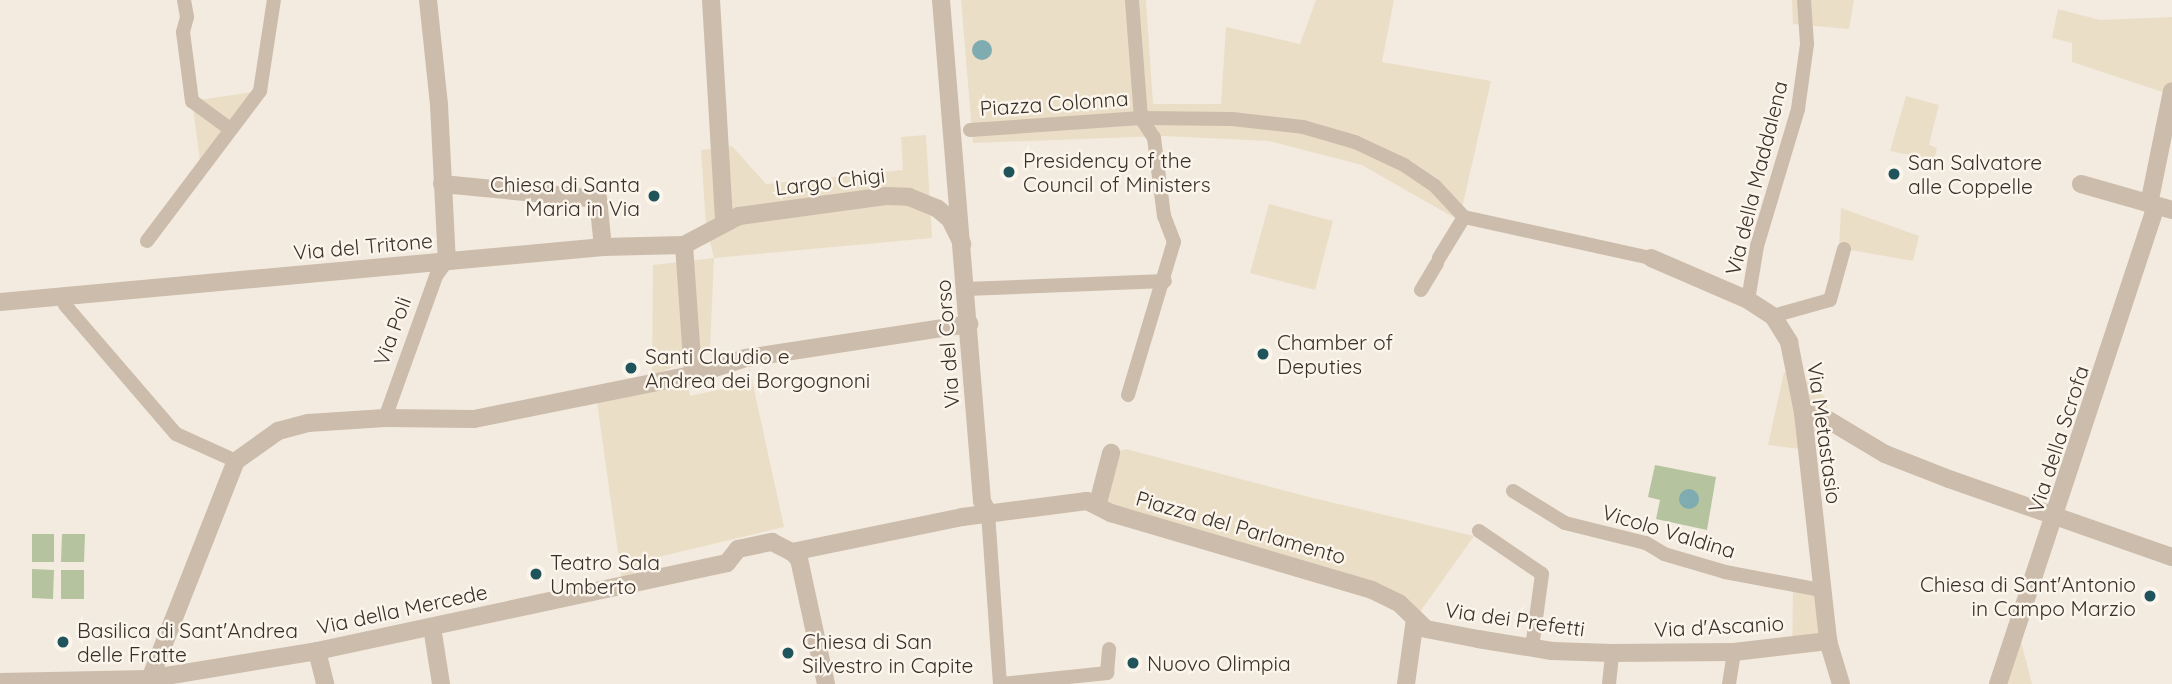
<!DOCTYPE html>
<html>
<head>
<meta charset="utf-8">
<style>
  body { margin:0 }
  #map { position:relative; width:2172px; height:684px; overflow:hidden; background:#f3ebe0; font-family:Quicksand,sans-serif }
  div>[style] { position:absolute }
  .green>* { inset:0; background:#b5c39f }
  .plaza>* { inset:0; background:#ebdec7 }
  .water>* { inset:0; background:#7eacb1 }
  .round { border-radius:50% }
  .pedestrian>* { height:14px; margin:-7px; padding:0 7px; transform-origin:7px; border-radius:7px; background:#ccbcab }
  .minor>* { height:18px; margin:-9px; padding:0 9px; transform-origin:9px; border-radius:9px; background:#ccbcab }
  .dots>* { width:19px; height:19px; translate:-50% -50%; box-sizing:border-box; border:4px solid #fbf5ec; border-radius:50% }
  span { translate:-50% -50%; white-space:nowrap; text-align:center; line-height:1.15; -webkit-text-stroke:5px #fbf5ec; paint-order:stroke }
  .street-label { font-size:21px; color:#3a302a }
  .poi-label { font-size:21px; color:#3a302a }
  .left { translate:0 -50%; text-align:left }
  .right { translate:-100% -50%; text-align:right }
</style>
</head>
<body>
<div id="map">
  <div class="green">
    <i style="clip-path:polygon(1655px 465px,1716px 477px,1707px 530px,1656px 519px,1660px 500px,1648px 497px)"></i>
    <i style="clip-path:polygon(32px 534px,54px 534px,54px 562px,32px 562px)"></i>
    <i style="clip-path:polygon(62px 534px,85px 534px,84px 562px,61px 562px)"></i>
    <i style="clip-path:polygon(32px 569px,54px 570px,53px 599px,32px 598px)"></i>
    <i style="clip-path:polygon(61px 570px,84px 570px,84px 599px,61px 599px)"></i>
  </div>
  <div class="plaza">
    <i style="clip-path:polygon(961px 0,1146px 0,1153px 104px,1221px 104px,1226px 27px,1300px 44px,1316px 0,1394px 0,1382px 62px,1491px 81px,1462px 208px,1453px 217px,1362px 165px,1269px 141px,1162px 136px,973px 143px)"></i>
    <i style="clip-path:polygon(1792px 0,1854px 0,1849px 29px,1793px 24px)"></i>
    <i style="clip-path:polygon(2058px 9px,2100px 20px,2172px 17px,2172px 95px,2072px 62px,2072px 43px,2052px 38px)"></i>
    <i style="clip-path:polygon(260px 91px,201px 168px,192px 101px)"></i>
    <i style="clip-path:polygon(1906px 96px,1939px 105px,1929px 145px,1937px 148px,1934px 160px,1890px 151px)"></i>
    <i style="clip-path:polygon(926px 135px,932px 238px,714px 258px,710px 349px,652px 377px,653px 265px,714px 258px,706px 225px,701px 150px,732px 146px,766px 184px,903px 170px,901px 137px)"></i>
    <i style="clip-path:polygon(1269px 204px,1333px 221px,1315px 290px,1250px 273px)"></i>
    <i style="clip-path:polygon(1841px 208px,1919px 236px,1913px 261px,1839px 248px)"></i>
    <i style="clip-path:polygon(749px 366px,784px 527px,642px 561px,631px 579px,622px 581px,597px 402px,687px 382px,690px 396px,749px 383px)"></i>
    <i style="clip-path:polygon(1784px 372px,1807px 380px,1828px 400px,1823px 433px,1814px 433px,1800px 449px,1768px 445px)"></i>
    <i style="clip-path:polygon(1126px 449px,1309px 497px,1474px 536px,1415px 619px,1407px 611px,1098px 503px,1111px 453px)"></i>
    <i style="clip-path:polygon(1830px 587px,1839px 650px,1792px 654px,1793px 590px)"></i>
    <i style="clip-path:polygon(2020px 638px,2032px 684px,2005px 684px)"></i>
  </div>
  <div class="water">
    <i class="round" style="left:972px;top:40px;width:20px;height:20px"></i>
    <i class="round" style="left:1679px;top:489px;width:20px;height:20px"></i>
  </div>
  <div class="pedestrian">
    <i style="left:184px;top:0;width:17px;rotate:80deg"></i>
    <i style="left:187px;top:17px;width:16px;rotate:105deg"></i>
    <i style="left:183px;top:32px;width:70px;rotate:82.6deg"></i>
    <i style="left:192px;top:101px;width:47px;rotate:36.4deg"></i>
    <i style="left:970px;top:130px;width:171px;rotate:-4deg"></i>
    <i style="left:1141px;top:118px;width:91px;rotate:0.6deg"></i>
    <i style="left:1232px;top:119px;width:71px;rotate:6.4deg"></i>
    <i style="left:1303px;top:127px;width:54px;rotate:16.1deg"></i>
    <i style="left:1355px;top:142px;width:54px;rotate:25.1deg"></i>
    <i style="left:1404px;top:165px;width:37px;rotate:34deg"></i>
    <i style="left:1435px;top:186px;width:42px;rotate:46.9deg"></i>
    <i style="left:1464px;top:217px;width:191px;rotate:12.4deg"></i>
    <i style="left:147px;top:241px;width:188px;rotate:-53deg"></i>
    <i style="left:260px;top:91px;width:92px;rotate:-81.3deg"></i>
    <i style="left:1439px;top:258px;width:48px;rotate:-58.6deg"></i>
    <i style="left:966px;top:289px;width:199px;rotate:-2.3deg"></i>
    <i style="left:1421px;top:290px;width:31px;rotate:-59deg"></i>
    <i style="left:1748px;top:300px;width:55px;rotate:-80.5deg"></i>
    <i style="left:1757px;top:246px;width:143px;rotate:-73.3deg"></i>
    <i style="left:1798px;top:109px;width:66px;rotate:-82.1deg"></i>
    <i style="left:1807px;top:44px;width:44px;rotate:-93.9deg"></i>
    <i style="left:65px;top:305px;width:170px;rotate:49.3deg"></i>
    <i style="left:176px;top:434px;width:66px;rotate:24.2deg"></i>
    <i style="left:1773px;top:316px;width:59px;rotate:-15.7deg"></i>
    <i style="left:1830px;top:300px;width:53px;rotate:-74.6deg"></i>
    <i style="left:1128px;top:395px;width:160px;rotate:-73.3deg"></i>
    <i style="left:1174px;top:242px;width:28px;rotate:-111deg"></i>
    <i style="left:1164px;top:216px;width:79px;rotate:-97.3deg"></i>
    <i style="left:1154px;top:138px;width:24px;rotate:-123deg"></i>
    <i style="left:1141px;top:118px;width:118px;rotate:-94.4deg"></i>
    <i style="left:385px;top:418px;width:151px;rotate:-70.2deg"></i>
    <i style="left:436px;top:276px;width:19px;rotate:-54deg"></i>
    <i style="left:1513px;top:491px;width:61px;rotate:31.6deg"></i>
    <i style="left:1565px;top:523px;width:83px;rotate:13.9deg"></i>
    <i style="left:1646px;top:543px;width:21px;rotate:31deg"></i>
    <i style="left:1664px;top:554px;width:64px;rotate:16.4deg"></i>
    <i style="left:1725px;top:572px;width:98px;rotate:10.6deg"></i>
    <i style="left:988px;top:513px;width:171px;rotate:86deg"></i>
    <i style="left:1479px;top:531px;width:76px;rotate:34.3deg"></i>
    <i style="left:1542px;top:574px;width:75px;rotate:97.7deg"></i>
    <i style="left:1002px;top:684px;width:106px;rotate:-6deg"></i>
    <i style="left:1107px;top:673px;width:24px;rotate:-85deg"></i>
    <i style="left:1609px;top:684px;width:31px;rotate:-84deg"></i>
    <i style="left:1729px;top:684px;width:32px;rotate:-81deg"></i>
  </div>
  <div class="minor">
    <i style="left:428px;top:0;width:106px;rotate:84deg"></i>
    <i style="left:439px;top:105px;width:156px;rotate:87.1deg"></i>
    <i style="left:711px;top:0;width:222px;rotate:86.6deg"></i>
    <i style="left:941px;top:0;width:503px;rotate:85.32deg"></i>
    <i style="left:982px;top:501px;width:13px;rotate:63deg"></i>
    <i style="left:442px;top:184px;width:157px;rotate:5.5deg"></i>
    <i style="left:598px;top:199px;width:48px;rotate:84.1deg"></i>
    <i style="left:2081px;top:184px;width:95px;rotate:15.9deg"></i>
    <i style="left:2149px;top:204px;width:115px;rotate:-78.5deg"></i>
    <i style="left:684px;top:245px;width:130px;rotate:86deg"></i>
    <i style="left:1651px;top:258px;width:106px;rotate:23.4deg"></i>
    <i style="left:1748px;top:300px;width:30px;rotate:33deg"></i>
    <i style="left:1773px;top:316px;width:31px;rotate:58deg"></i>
    <i style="left:1789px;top:342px;width:72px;rotate:78.8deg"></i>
    <i style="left:1803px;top:413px;width:229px;rotate:83.7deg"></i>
    <i style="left:1828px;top:641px;width:45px;rotate:73.2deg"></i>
    <i style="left:0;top:302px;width:606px;rotate:-5.21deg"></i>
    <i style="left:603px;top:247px;width:81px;rotate:-1.4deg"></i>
    <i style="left:684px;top:245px;width:62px;rotate:-27.8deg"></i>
    <i style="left:739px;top:216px;width:148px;rotate:-7.7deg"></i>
    <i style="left:886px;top:196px;width:23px;rotate:2deg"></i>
    <i style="left:909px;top:197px;width:31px;rotate:22deg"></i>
    <i style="left:938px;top:209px;width:16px;rotate:40deg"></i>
    <i style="left:950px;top:219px;width:28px;rotate:64deg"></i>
    <i style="left:1803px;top:413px;width:23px;rotate:13deg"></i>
    <i style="left:1825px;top:418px;width:70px;rotate:31deg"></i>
    <i style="left:1885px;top:454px;width:69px;rotate:21.3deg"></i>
    <i style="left:1949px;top:479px;width:236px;rotate:19.3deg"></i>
    <i style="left:1098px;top:503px;width:52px;rotate:-75.4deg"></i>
    <i style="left:792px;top:552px;width:10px;rotate:45deg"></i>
    <i style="left:799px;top:559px;width:128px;rotate:77.8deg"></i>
    <i style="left:432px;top:627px;width:58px;rotate:81deg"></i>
    <i style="left:317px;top:651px;width:34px;rotate:76deg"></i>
    <i style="left:0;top:682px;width:148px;rotate:-1.2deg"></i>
    <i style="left:148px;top:679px;width:171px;rotate:-9.4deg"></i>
    <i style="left:317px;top:651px;width:419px;rotate:-12.1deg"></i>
    <i style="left:727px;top:563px;width:18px;rotate:-52deg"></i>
    <i style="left:738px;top:549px;width:35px;rotate:-12deg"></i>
    <i style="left:772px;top:542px;width:22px;rotate:27deg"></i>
    <i style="left:792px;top:552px;width:174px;rotate:-11.6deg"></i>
    <i style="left:962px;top:517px;width:126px;rotate:-7.3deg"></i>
    <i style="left:1087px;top:501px;width:27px;rotate:27deg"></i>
    <i style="left:1111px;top:513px;width:272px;rotate:16.4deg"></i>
    <i style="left:1372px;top:590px;width:30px;rotate:26deg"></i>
    <i style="left:1399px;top:603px;width:37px;rotate:44deg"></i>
    <i style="left:1426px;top:629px;width:53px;rotate:10.9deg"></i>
    <i style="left:1478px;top:639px;width:75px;rotate:9.2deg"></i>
    <i style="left:1552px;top:651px;width:60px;rotate:1.9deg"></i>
    <i style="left:1612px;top:653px;width:122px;rotate:-0.5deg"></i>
    <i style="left:1734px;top:652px;width:95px;rotate:-6.7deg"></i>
    <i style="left:148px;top:684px;width:240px;rotate:-68.5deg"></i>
    <i style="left:236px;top:461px;width:52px;rotate:-35.5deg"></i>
    <i style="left:278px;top:431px;width:31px;rotate:-15deg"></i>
    <i style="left:308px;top:423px;width:77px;rotate:-3.7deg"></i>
    <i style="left:385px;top:418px;width:89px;rotate:0.6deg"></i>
    <i style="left:474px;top:419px;width:223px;rotate:-11.4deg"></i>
    <i style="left:693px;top:375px;width:56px;rotate:-17.8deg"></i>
    <i style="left:746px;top:358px;width:226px;rotate:-8.7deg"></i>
    <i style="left:1406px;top:684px;width:66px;rotate:-82.1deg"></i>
    <i style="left:1998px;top:684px;width:503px;rotate:-71.71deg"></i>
  </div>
  <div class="dots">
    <i style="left:1009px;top:172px;background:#1f545c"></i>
    <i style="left:1894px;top:174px;background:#1f545c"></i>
    <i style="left:654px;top:196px;background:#1f545c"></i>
    <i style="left:1263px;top:354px;background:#1f545c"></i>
    <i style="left:631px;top:368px;background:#1f545c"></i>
    <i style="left:536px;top:574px;background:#1f545c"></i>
    <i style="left:2150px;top:596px;background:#1f545c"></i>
    <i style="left:63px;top:642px;background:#1f545c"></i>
    <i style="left:788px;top:653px;background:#1f545c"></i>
    <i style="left:1133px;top:663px;background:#1f545c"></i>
  </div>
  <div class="street-label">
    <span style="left:1054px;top:103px;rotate:-4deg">Piazza Colonna</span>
    <span style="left:1756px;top:178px;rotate:-76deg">Via della Maddalena</span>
    <span style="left:830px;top:181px;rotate:-7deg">Largo Chigi</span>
    <span style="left:363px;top:246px;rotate:-5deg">Via del Tritone</span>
    <span style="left:392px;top:331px;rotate:-70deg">Via Poli</span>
    <span style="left:947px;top:344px;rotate:-94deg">Via del Corso</span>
    <span style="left:1825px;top:433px;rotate:82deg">Via Metastasio</span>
    <span style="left:2058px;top:439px;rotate:-72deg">Via della Scrofa</span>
    <span style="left:1241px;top:527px;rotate:16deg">Piazza del Parlamento</span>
    <span style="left:1669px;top:531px;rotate:17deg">Vicolo Valdina</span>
    <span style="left:402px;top:609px;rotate:-12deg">Via della Mercede</span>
    <span style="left:1515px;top:619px;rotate:8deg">Via dei Prefetti</span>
    <span style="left:1719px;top:626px;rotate:-3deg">Via d'Ascanio</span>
  </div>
  <div class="poi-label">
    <span class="left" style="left:1023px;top:172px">Presidency of the<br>Council of Ministers</span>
    <span class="left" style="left:1908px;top:174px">San Salvatore<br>alle Coppelle</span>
    <span class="right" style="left:640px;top:196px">Chiesa di Santa<br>Maria in Via</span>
    <span class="left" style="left:1277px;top:354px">Chamber of<br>Deputies</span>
    <span class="left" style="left:645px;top:368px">Santi Claudio e<br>Andrea dei Borgognoni</span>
    <span class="left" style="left:550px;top:574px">Teatro Sala<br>Umberto</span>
    <span class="right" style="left:2136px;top:596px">Chiesa di Sant'Antonio<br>in Campo Marzio</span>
    <span class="left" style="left:77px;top:642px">Basilica di Sant'Andrea<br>delle Fratte</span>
    <span class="left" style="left:802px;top:653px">Chiesa di San<br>Silvestro in Capite</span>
    <span class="left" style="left:1147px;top:663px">Nuovo Olimpia</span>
  </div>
</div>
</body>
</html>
